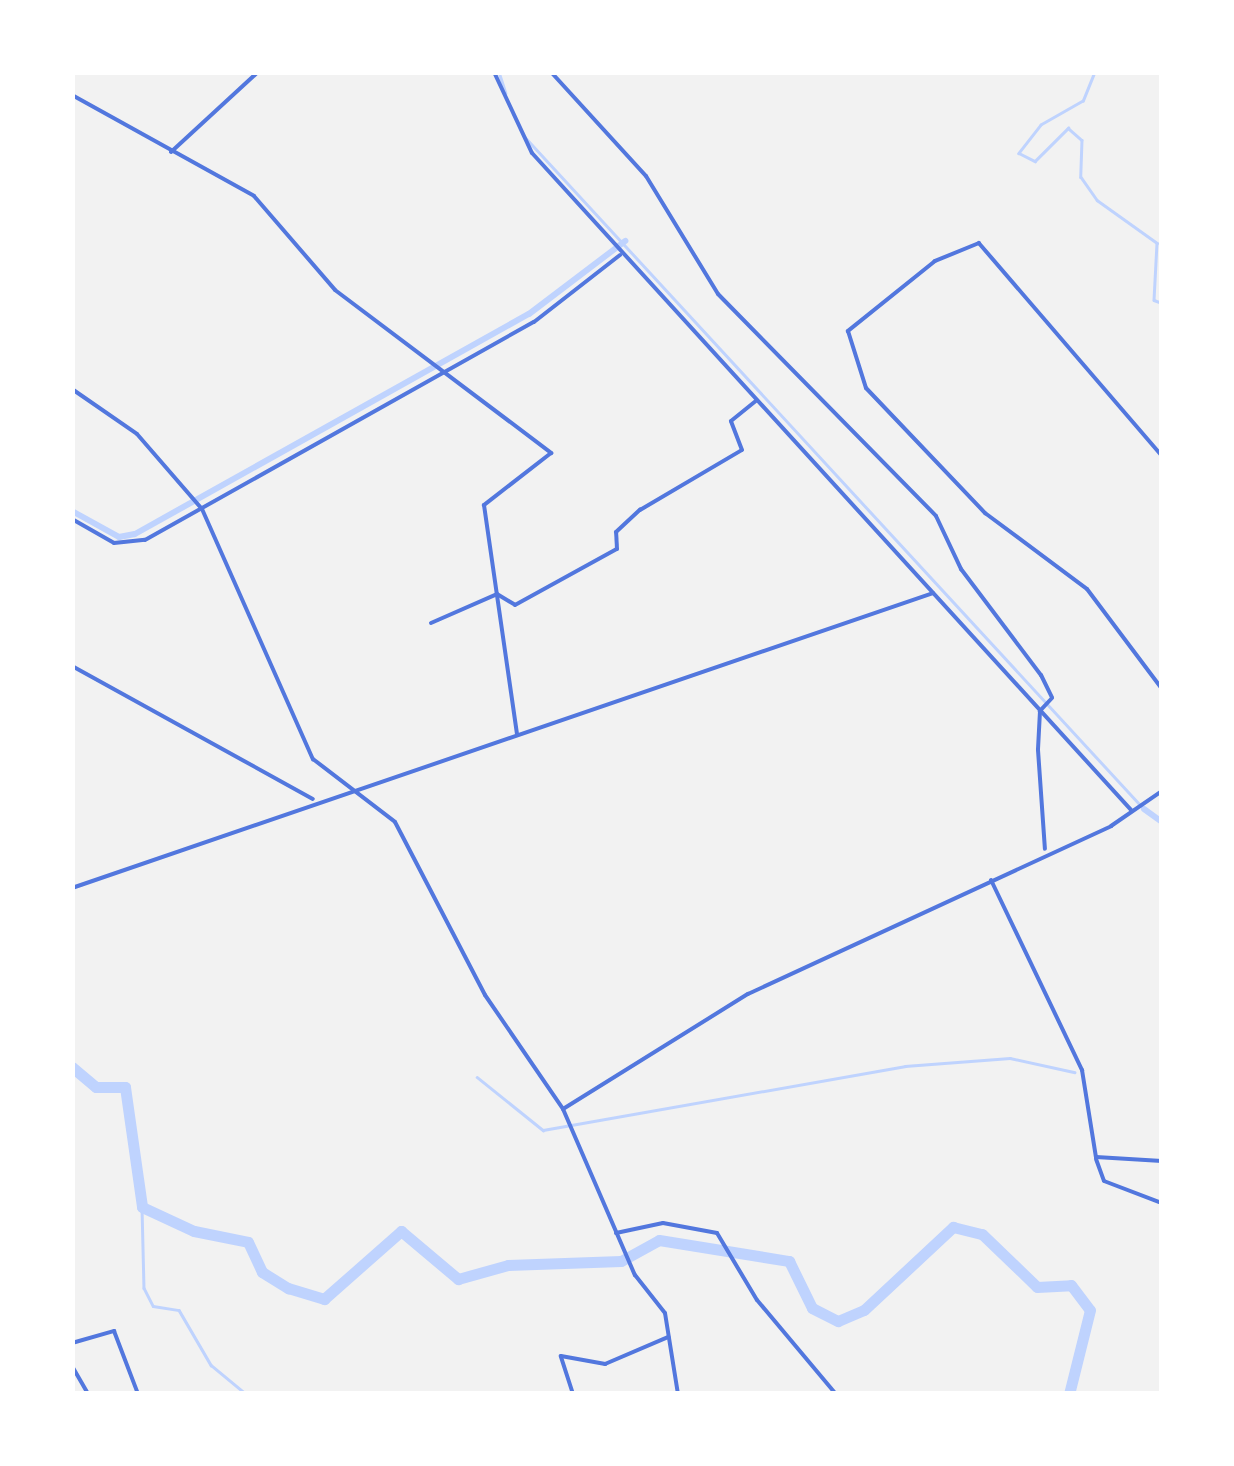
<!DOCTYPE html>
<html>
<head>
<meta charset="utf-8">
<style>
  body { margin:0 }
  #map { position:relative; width:1234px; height:1466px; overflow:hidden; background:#f2f2f2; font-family:Inter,sans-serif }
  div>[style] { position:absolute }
  .stream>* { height:2.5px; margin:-1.25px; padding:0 1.25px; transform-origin:1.25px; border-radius:1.25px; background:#bfd3fe }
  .canal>* { height:6px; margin:-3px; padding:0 3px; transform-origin:3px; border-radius:3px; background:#bfd3fe }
  .river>* { height:11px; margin:-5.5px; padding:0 5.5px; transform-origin:5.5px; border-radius:5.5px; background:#bfd3fe }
  .minor>* { height:4px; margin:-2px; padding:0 2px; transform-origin:2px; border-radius:2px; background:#5277de }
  span { translate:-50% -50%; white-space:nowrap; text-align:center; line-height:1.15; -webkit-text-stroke:10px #fff; paint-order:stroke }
  .frame { position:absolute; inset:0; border:75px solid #fff; pointer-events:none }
</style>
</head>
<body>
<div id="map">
  <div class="stream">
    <i style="left:499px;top:72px;width:22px;rotate:72deg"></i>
    <i style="left:1095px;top:72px;width:31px;rotate:112deg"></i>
    <i style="left:1083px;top:101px;width:48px;rotate:150.3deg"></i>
    <i style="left:1041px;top:125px;width:36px;rotate:128deg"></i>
    <i style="left:1019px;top:153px;width:18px;rotate:27deg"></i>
    <i style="left:1035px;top:161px;width:47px;rotate:-45deg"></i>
    <i style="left:1068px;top:128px;width:18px;rotate:41deg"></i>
    <i style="left:1082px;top:140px;width:37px;rotate:92deg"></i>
    <i style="left:1081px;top:177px;width:28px;rotate:55deg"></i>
    <i style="left:1097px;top:200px;width:74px;rotate:35.6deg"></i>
    <i style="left:1157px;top:243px;width:57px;rotate:93deg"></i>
    <i style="left:1154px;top:300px;width:9px;rotate:21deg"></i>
    <i style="left:525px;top:137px;width:914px;rotate:47.35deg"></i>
    <i style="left:477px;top:1077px;width:85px;rotate:38.8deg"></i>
    <i style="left:543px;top:1130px;width:368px;rotate:-10deg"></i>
    <i style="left:905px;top:1066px;width:105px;rotate:-4.4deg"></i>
    <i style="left:1010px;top:1058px;width:66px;rotate:12.3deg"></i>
    <i style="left:142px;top:1207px;width:81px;rotate:88.6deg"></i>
    <i style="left:144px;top:1288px;width:20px;rotate:63deg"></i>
    <i style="left:153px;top:1306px;width:26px;rotate:9deg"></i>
    <i style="left:179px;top:1310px;width:64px;rotate:59.8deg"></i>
    <i style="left:211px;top:1365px;width:45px;rotate:39.6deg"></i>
  </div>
  <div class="canal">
    <i style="left:72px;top:511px;width:54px;rotate:29deg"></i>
    <i style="left:119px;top:537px;width:16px;rotate:-11deg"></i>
    <i style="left:135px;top:534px;width:451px;rotate:-29.2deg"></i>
    <i style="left:529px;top:314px;width:121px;rotate:-37.2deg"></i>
    <i style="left:1144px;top:809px;width:22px;rotate:36deg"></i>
  </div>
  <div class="river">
    <i style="left:72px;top:1067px;width:31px;rotate:40deg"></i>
    <i style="left:96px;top:1087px;width:29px"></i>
    <i style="left:125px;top:1087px;width:121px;rotate:81.9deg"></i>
    <i style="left:142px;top:1207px;width:57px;rotate:24.8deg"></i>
    <i style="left:194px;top:1231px;width:55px;rotate:11.5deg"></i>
    <i style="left:248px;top:1242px;width:33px;rotate:65deg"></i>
    <i style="left:262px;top:1272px;width:31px;rotate:32deg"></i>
    <i style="left:288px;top:1288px;width:38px;rotate:17deg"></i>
    <i style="left:324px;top:1299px;width:103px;rotate:-41.4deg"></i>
    <i style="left:401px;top:1231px;width:75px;rotate:40.1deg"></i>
    <i style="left:458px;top:1279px;width:52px;rotate:-15.6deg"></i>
    <i style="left:508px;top:1265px;width:113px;rotate:-2deg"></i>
    <i style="left:621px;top:1261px;width:43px;rotate:-28.9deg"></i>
    <i style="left:659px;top:1240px;width:132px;rotate:9.2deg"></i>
    <i style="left:789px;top:1261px;width:52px;rotate:63.9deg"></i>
    <i style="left:812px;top:1308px;width:29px;rotate:27deg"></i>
    <i style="left:838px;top:1321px;width:28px;rotate:-23deg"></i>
    <i style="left:864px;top:1310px;width:122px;rotate:-43deg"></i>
    <i style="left:953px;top:1227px;width:30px;rotate:14deg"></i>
    <i style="left:982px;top:1234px;width:76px;rotate:43.9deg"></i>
    <i style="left:1037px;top:1287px;width:34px;rotate:-3deg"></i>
    <i style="left:1071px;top:1285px;width:31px;rotate:53deg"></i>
    <i style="left:1090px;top:1310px;width:87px;rotate:104deg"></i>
  </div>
  <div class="minor">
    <i style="left:494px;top:72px;width:89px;rotate:64.9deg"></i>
    <i style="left:532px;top:153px;width:889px;rotate:47.64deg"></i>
    <i style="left:551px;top:72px;width:141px;rotate:47.6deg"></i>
    <i style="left:646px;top:176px;width:138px;rotate:58.6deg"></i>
    <i style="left:718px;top:294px;width:311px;rotate:45.5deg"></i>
    <i style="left:936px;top:516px;width:59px;rotate:64.7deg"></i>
    <i style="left:961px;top:569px;width:133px;rotate:53deg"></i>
    <i style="left:1041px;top:675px;width:25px;rotate:64deg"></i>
    <i style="left:1052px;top:698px;width:18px;rotate:133deg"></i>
    <i style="left:1040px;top:711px;width:39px;rotate:93deg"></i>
    <i style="left:1038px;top:750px;width:99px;rotate:86deg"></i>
    <i style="left:72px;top:95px;width:208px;rotate:29deg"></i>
    <i style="left:254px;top:196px;width:124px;rotate:49.2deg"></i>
    <i style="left:335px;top:290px;width:271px;rotate:37deg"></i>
    <i style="left:551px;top:453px;width:85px;rotate:142.2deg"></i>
    <i style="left:484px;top:505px;width:231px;rotate:81.8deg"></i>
    <i style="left:171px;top:152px;width:118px;rotate:-42.6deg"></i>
    <i style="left:72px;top:389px;width:79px;rotate:34.7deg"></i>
    <i style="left:137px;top:434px;width:99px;rotate:49.1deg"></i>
    <i style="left:202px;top:509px;width:274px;rotate:66.1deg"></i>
    <i style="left:313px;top:759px;width:103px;rotate:37.5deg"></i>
    <i style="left:395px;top:822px;width:195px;rotate:62.5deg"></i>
    <i style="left:485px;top:995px;width:138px;rotate:55.6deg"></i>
    <i style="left:563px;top:1109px;width:181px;rotate:66.6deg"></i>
    <i style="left:635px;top:1275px;width:48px;rotate:51.7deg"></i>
    <i style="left:665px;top:1313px;width:82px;rotate:80.9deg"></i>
    <i style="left:1162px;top:456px;width:281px;rotate:-130.7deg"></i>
    <i style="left:979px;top:243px;width:48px;rotate:157.8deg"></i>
    <i style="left:935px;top:261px;width:112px;rotate:141.2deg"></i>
    <i style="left:848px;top:331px;width:60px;rotate:72.5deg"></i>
    <i style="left:866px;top:388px;width:173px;rotate:46.4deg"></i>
    <i style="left:985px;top:513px;width:127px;rotate:36.7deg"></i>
    <i style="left:1087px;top:589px;width:125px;rotate:53.1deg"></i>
    <i style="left:72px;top:519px;width:48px;rotate:29.7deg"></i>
    <i style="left:114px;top:543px;width:31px;rotate:-6deg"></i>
    <i style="left:145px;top:540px;width:446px;rotate:-29.3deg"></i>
    <i style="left:534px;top:322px;width:109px;rotate:-37.9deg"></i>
    <i style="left:431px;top:623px;width:72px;rotate:-23.7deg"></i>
    <i style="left:497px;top:594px;width:21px;rotate:31deg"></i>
    <i style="left:515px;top:605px;width:116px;rotate:-28.8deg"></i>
    <i style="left:617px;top:549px;width:17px;rotate:-93deg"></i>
    <i style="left:616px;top:532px;width:33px;rotate:-43deg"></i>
    <i style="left:640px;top:510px;width:118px;rotate:-30.5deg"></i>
    <i style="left:742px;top:450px;width:31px;rotate:-111deg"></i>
    <i style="left:731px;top:421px;width:33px;rotate:-39deg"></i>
    <i style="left:72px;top:666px;width:275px;rotate:28.9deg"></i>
    <i style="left:991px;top:880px;width:211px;rotate:64.4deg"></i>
    <i style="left:1082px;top:1070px;width:88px;rotate:80.9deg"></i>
    <i style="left:1096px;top:1157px;width:66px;rotate:3.5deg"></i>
    <i style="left:72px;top:888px;width:910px;rotate:-18.91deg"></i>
    <i style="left:563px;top:1109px;width:218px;rotate:-31.9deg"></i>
    <i style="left:748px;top:994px;width:400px;rotate:-24.8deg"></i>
    <i style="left:1111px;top:826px;width:62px;rotate:-34.5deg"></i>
    <i style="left:1096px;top:1159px;width:23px;rotate:70deg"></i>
    <i style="left:1104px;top:1181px;width:62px;rotate:20.8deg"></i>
    <i style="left:616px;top:1233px;width:48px;rotate:-12deg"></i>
    <i style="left:663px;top:1223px;width:55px;rotate:10.5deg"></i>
    <i style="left:717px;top:1233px;width:78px;rotate:59.2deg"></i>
    <i style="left:757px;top:1300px;width:123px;rotate:50deg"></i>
    <i style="left:72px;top:1343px;width:44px;rotate:-15.9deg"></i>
    <i style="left:114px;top:1331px;width:67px;rotate:69.1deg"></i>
    <i style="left:72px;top:1366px;width:32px;rotate:60deg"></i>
    <i style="left:573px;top:1394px;width:40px;rotate:-108deg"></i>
    <i style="left:561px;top:1356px;width:45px;rotate:10.3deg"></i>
    <i style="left:605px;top:1364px;width:69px;rotate:-23.2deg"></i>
  </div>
  <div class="frame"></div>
</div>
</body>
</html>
